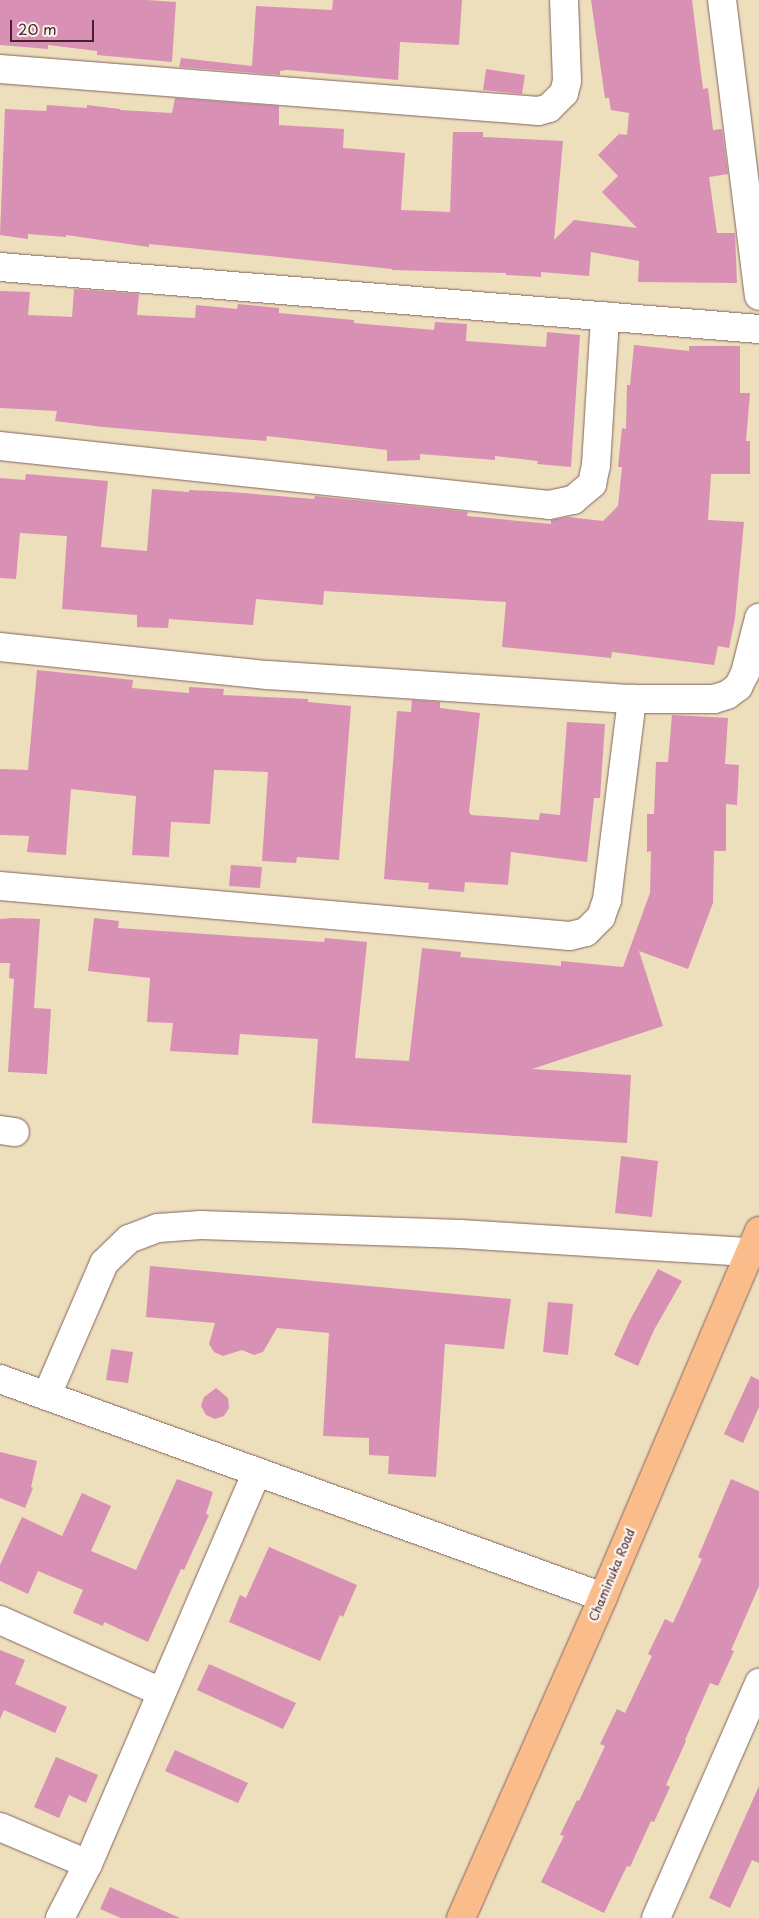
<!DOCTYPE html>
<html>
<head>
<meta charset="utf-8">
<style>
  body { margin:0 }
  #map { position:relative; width:759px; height:1918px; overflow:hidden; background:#eddebc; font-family:"Playpen Sans",sans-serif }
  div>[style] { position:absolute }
  .building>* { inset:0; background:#d990b5 }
  .roads { filter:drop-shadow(0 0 1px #83625e) drop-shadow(0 0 1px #83625e) }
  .minor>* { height:28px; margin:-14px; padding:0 14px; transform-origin:14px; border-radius:14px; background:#fff }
  .major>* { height:28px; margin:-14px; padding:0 14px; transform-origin:14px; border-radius:14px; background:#fabc8b }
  span { translate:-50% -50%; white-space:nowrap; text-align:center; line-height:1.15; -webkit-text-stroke:5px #f7f3e8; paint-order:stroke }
  .street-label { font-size:12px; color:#4a1f2b }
  .scale { position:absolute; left:10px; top:20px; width:84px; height:22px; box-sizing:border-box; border:2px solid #4a1f2b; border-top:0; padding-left:6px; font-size:15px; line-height:18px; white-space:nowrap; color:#4a1f2b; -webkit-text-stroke:4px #f7f3e8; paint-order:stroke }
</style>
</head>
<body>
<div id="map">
  <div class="building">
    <i style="clip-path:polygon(0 0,147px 0,176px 2px,172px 62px,97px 55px,97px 51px,48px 45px,48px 49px,0 45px)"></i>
    <i style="clip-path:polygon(333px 0,462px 0,459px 45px,400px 42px,398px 80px,287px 70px,280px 71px,280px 75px,179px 67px,181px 58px,252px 66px,256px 6px,332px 10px)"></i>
    <i style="clip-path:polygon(591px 0,692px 0,703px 89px,708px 88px,713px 130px,722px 129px,728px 174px,709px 177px,717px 233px,735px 233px,737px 283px,638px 282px,639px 261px,591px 252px,589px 276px,541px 272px,541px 277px,506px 275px,506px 273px,392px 270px,392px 269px,269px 256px,149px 244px,149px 247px,66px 235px,66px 237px,28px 234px,28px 239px,0 235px,5px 109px,46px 111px,47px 105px,87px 108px,87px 105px,120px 109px,120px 110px,172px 113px,175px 98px,279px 106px,279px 125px,344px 129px,343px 148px,405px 153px,401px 210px,450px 212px,453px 132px,483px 132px,483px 137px,563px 141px,554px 240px,574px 220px,637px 228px,602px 192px,618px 176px,598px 155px,619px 134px,627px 135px,629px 113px,611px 110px,609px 98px,605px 98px)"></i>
    <i style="clip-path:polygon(486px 69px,525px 75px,522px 94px,483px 90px)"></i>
    <i style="clip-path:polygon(74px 289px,139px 294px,137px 315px,195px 318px,196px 305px,237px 309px,238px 304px,279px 308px,279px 313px,354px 320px,354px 323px,434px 330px,435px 322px,467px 324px,466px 341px,546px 347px,547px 332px,580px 335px,571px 467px,537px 464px,538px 461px,495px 456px,495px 460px,420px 454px,420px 460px,387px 461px,387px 450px,267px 436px,266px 441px,103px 427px,55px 421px,57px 411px,0 408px,0 291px,30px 292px,28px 315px,72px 317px)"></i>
    <i style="clip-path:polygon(634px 345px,689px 351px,689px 346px,740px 346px,740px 393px,750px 393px,746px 441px,750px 441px,750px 474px,711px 474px,708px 520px,744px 522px,735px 618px,729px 648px,718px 646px,714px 665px,612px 652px,611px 658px,502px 647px,506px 602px,324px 591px,323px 605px,256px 599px,253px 625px,169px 619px,168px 628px,137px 627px,137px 615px,62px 609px,67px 536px,20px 533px,16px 579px,0 578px,0 478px,25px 480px,26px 474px,108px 481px,101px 547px,147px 551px,152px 489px,189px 492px,189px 490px,231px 492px,314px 499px,315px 496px,468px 512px,467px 516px,551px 524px,551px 520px,568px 517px,603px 521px,618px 506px,622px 467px,618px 467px,622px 428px,626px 429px,627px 385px,630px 385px)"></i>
    <i style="clip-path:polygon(37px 670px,133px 680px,132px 688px,189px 693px,189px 687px,224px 689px,223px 695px,308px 699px,308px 702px,351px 706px,339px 860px,297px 857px,296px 863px,262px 861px,268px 772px,219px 770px,214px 770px,210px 824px,171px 822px,169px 857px,132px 855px,136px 796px,71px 789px,66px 855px,27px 852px,29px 836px,0 835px,0 769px,28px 770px)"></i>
    <i style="clip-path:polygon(412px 700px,440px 702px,440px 708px,480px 713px,469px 812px,471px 815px,539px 820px,540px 813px,560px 815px,567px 722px,605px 724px,600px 798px,594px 798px,587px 862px,511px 852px,508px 885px,465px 882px,464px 892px,428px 889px,429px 883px,384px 879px,397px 711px,411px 712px)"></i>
    <i style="clip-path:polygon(672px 715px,728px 718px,725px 764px,739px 765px,737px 805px,726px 804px,726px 851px,714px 851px,713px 903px,688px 969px,639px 951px,663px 1026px,532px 1069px,631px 1075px,627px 1143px,312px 1123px,318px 1039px,240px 1034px,238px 1055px,170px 1051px,173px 1023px,147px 1022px,150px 978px,88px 971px,94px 918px,119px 921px,118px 928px,324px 942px,325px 938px,367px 942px,355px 1058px,409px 1061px,422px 948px,461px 952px,460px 957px,561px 966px,561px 961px,623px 967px,650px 893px,651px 851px,647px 852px,647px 814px,654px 814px,656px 762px,668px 762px)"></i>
    <i style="clip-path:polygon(231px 865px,262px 867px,260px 888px,229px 886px)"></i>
    <i style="clip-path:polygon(13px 918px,40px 919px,34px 1008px,51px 1009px,47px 1074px,8px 1072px,14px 979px,9px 978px,10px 963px,0 963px,0 919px)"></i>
    <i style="clip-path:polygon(621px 1156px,658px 1161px,652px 1217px,615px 1213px)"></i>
    <i style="clip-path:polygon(150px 1266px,511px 1299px,504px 1349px,445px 1344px,436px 1477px,388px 1474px,389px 1456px,369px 1455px,369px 1438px,323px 1436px,329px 1333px,277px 1328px,263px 1352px,254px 1355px,242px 1350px,223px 1356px,214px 1352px,209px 1344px,215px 1323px,146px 1317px)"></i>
    <i style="clip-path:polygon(658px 1269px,682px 1281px,654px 1330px,638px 1366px,614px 1355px,630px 1320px)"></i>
    <i style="clip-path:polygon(548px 1302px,573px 1304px,568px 1355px,543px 1352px)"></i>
    <i style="clip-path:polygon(111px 1349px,133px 1352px,128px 1383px,106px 1380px)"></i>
    <i style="clip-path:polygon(751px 1376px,759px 1380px,759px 1407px,743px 1443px,724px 1434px)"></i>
    <i style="clip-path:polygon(216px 1388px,228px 1398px,229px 1408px,224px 1416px,215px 1419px,206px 1415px,201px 1406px,204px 1397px)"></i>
    <i style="clip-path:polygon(0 1452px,37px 1461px,31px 1487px,33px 1488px,25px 1508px,0 1498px)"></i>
    <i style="clip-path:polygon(177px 1479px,213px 1492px,206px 1514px,209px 1515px,184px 1570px,181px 1569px,148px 1642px,104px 1622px,103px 1626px,73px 1613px,83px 1590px,38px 1571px,28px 1594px,0 1581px,0 1565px,22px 1517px,62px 1536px,82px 1493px,111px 1506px,91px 1551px,136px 1570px)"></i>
    <i style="clip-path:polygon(731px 1479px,759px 1491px,759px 1586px,731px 1650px,734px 1651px,718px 1686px,710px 1683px,685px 1740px,686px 1741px,666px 1785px,670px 1787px,654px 1822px,651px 1821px,630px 1867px,627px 1866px,604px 1913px,541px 1882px,564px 1836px,560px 1835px,577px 1800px,579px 1801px,605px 1746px,600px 1744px,617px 1709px,625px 1713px,652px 1656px,648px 1654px,665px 1619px,673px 1623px,702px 1559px,698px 1557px)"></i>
    <i style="clip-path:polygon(269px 1547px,357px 1585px,343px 1617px,340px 1615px,320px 1661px,229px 1622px,240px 1595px,246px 1598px)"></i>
    <i style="clip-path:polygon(0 1650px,25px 1660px,15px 1684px,67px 1707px,55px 1733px,4px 1710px,0 1719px)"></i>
    <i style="clip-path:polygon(209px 1664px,296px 1703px,283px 1729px,197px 1690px)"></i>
    <i style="clip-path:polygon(175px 1750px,248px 1783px,238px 1803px,165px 1771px)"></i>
    <i style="clip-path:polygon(56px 1757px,98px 1775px,86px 1803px,69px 1795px,59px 1818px,34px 1807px)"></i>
    <i style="clip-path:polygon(759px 1786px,759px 1863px,752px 1860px,730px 1908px,709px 1898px)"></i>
    <i style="clip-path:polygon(110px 1887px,180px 1918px,121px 1918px,100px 1909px)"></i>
  </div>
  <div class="roads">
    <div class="minor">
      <i style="left:722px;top:0;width:298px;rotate:82.9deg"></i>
      <i style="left:0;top:69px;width:540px;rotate:4.46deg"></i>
      <i style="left:538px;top:111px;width:11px;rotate:-15deg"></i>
      <i style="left:549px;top:108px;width:21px;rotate:-45deg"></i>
      <i style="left:564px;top:93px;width:12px;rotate:-76deg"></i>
      <i style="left:567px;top:81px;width:81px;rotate:-92.1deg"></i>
      <i style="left:0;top:267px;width:762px;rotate:4.67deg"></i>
      <i style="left:0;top:446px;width:552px;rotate:6.13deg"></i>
      <i style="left:549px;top:505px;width:25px;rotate:-12deg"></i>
      <i style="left:573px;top:500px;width:25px;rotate:-40deg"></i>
      <i style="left:592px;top:484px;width:19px;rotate:-78deg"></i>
      <i style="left:596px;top:465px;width:149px;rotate:-86.5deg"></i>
      <i style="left:0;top:647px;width:269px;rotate:6deg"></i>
      <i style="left:268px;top:675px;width:365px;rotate:3.8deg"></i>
      <i style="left:632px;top:699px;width:82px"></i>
      <i style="left:714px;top:699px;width:14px;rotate:-17deg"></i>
      <i style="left:727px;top:695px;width:14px;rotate:-36deg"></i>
      <i style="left:738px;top:687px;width:16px;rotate:-63deg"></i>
      <i style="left:745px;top:673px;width:57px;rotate:-75.7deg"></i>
      <i style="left:0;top:886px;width:572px;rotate:5.01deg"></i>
      <i style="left:570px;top:936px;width:16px;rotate:-14deg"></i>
      <i style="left:586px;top:932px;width:21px;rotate:-45deg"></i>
      <i style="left:601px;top:917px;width:18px;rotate:-71deg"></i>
      <i style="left:607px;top:900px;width:203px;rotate:-82.9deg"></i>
      <i style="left:0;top:1130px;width:15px;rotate:8deg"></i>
      <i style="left:0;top:1379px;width:641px;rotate:19.88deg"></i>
      <i style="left:47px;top:1395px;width:144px;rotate:-66.6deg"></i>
      <i style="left:104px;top:1263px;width:35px;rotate:-44deg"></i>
      <i style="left:129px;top:1239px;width:31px;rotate:-21deg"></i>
      <i style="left:158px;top:1228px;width:43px;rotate:-4deg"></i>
      <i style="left:201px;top:1225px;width:260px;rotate:2deg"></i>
      <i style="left:461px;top:1234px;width:290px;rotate:3.6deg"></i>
      <i style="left:0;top:1620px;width:176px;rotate:24.1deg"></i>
      <i style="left:0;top:1827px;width:95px;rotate:22.8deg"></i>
      <i style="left:60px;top:1918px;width:61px;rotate:-62.6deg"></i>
      <i style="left:88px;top:1864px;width:427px;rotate:-66.7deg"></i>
      <i style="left:656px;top:1918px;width:257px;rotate:-66.3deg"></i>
    </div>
    <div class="major">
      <i style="left:461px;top:1918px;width:351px;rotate:-66.1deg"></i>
      <i style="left:603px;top:1597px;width:398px;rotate:-66.9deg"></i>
    </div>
  </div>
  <div class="street-label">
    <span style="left:612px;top:1575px;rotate:-67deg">Chaminuka Road</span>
  </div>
  <div class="scale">20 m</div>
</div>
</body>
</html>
